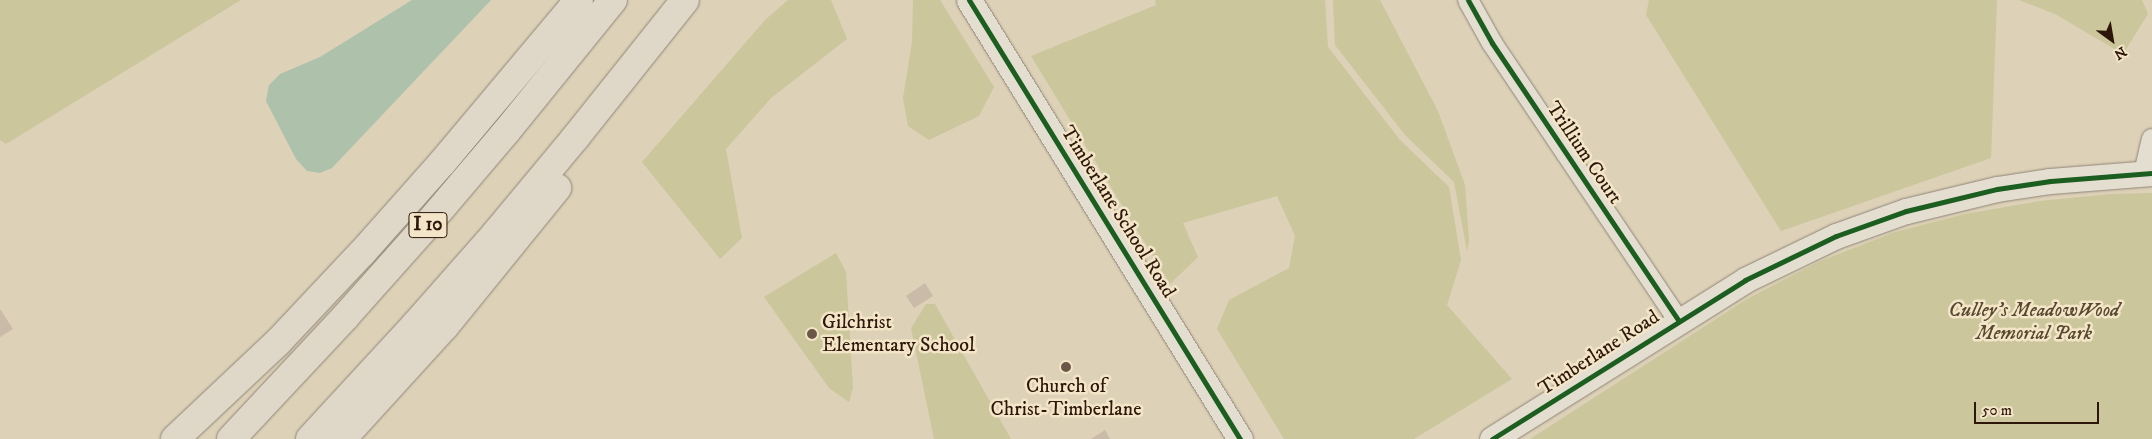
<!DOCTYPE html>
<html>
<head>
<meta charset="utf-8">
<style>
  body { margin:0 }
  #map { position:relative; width:2152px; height:439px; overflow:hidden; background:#ddd1b8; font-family:"IM FELL DW Pica",serif }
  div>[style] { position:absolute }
  .green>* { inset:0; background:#cbc69b }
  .water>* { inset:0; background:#adc1ab }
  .building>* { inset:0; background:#cabba8 }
  .roads { filter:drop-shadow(0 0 1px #8f8576) drop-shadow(0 0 1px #8f8576) }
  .minor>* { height:20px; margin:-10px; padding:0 10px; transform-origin:10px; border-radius:10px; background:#e4ded1 }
  .tertiary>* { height:25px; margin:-12.5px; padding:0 12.5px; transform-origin:12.5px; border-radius:12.5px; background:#e4ded1 }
  .motorway>* { height:28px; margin:-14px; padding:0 14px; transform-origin:14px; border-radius:14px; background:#dfd8c9 }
  .cycleway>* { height:5px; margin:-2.5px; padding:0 2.5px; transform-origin:2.5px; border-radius:2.5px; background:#1b5e20 }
  .dots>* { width:14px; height:14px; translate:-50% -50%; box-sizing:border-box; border:2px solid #f3e5c7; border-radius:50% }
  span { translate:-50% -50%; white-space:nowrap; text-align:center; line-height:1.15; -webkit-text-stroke:5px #f3e5c7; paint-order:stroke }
  .shield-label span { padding:1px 4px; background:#f3e5c7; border:1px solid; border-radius:4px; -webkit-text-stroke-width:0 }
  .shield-label { font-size:19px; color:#2d160a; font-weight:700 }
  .street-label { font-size:20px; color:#2d160a }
  .park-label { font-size:20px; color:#58482f; font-style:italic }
  .poi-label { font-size:20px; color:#2d160a }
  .left { translate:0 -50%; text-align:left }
  .north { position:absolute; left:2087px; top:15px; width:50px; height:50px; -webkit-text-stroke:4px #f3e5c7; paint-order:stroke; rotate:148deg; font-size:14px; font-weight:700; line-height:20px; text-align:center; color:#2d160a }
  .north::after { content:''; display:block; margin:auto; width:18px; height:22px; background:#2d160a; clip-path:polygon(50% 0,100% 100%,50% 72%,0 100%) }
  .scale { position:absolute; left:1974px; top:402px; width:125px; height:22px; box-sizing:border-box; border:2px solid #2d160a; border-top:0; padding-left:6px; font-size:15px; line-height:18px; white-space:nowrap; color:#2d160a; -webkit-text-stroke:4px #f3e5c7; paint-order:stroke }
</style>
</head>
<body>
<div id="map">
  <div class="green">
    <i style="clip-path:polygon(0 0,241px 0,6px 144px,0 140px)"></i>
    <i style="clip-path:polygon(788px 0,831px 0,847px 39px,771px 98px,726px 149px,742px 238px,720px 259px,642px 162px,765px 20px)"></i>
    <i style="clip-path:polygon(913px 0,940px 0,994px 87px,979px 116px,929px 140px,908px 126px,903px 98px,912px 42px)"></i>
    <i style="clip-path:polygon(1155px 0,1325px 0,1328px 47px,1400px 140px,1449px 187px,1461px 260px,1447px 305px,1512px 379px,1414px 439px,1284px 439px,1217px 329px,1229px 300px,1289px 268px,1295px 236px,1277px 196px,1183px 223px,1198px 257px,1170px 284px,1031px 56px,1156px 5px)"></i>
    <i style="clip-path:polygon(1333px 0,1380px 0,1438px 111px,1465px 185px,1469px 241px,1467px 251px,1454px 182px,1405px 135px,1335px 45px)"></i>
    <i style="clip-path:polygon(1649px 0,1997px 0,1991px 158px,1781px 231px,1646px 15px)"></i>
    <i style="clip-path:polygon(2019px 0,2142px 0,2148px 14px,2123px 54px,2055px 14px)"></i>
    <i style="clip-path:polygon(2152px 193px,2152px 439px,1530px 439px,1747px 299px,1818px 262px,1895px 232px,1965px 214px,2039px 201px,2111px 194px)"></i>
    <i style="clip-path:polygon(836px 253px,846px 272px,853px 388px,849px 402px,829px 388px,764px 297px)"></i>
    <i style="clip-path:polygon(926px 304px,935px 304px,1011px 439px,934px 439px,911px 328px)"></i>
  </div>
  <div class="water">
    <i style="clip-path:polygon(412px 0,491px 0,332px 168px,320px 173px,307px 171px,296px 159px,266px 101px,269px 85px,280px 74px,320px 57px)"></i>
  </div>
  <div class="building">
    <i style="clip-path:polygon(925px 283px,933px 296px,914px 308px,906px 296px)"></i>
    <i style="clip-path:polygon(0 309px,13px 329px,0 337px)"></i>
    <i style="clip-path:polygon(1105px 430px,1110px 439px,1091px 439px)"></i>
  </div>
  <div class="roads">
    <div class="minor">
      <i style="left:1468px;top:0;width:49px;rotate:60.8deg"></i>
      <i style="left:1492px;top:43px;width:334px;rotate:56.1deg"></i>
      <i style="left:2144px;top:173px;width:35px;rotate:-77deg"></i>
    </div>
    <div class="tertiary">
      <i style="left:969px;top:0;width:516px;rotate:58.31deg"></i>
      <i style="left:1492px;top:439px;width:299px;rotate:-32.1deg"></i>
      <i style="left:1745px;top:280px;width:101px;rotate:-25.8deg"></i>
      <i style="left:1836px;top:236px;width:74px;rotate:-19.7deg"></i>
      <i style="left:1906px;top:211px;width:94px;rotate:-13.6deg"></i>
      <i style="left:1997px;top:189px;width:54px;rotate:-8.6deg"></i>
      <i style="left:2050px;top:181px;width:102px;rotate:-4.5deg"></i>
    </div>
    <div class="motorway">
      <i style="left:175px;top:439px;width:141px;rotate:-43.3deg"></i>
      <i style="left:278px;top:342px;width:122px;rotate:-46.7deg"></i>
      <i style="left:362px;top:253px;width:120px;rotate:-48.4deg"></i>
      <i style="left:442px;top:163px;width:213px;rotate:-50deg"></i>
      <i style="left:231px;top:439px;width:168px;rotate:-46.9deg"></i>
      <i style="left:346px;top:316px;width:122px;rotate:-48.3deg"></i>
      <i style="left:427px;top:225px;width:122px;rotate:-49.7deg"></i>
      <i style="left:506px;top:132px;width:170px;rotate:-51deg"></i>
      <i style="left:310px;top:439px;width:156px;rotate:-47.3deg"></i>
      <i style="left:416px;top:324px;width:123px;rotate:-48.6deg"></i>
      <i style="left:497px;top:232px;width:122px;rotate:-50.3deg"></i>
      <i style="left:575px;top:138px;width:176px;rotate:-51.4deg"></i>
      <i style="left:342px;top:439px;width:153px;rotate:-47.7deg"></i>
      <i style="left:445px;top:326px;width:178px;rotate:-50.9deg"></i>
    </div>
  </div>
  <div class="cycleway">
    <i style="left:969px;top:0;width:516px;rotate:58.31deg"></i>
    <i style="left:1468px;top:0;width:49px;rotate:60.8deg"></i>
    <i style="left:1492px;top:43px;width:334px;rotate:56.1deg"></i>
    <i style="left:1492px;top:439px;width:299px;rotate:-32.1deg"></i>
    <i style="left:1745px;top:280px;width:101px;rotate:-25.8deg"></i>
    <i style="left:1836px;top:236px;width:74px;rotate:-19.7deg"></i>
    <i style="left:1906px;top:211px;width:94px;rotate:-13.6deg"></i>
    <i style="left:1997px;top:189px;width:54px;rotate:-8.6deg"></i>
    <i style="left:2050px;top:181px;width:102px;rotate:-4.5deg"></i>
  </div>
  <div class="dots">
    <i style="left:812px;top:334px;background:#6b5747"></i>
    <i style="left:1066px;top:367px;background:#6b5747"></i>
  </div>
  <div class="shield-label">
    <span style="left:428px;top:225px">I 10</span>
  </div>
  <div class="street-label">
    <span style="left:1584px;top:153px;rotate:56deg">Trillium Court</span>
    <span style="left:1118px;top:212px;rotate:58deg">Timberlane School Road</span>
    <span style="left:1599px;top:353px;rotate:-33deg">Timberlane Road</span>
  </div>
  <div class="park-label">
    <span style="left:2034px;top:322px">Culley's MeadowWood<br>Memorial Park</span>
  </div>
  <div class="poi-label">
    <span class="left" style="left:822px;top:334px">Gilchrist<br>Elementary School</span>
    <span style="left:1066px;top:398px">Church of<br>Christ-Timberlane</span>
  </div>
  <div class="north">N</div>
  <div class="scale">50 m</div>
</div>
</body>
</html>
